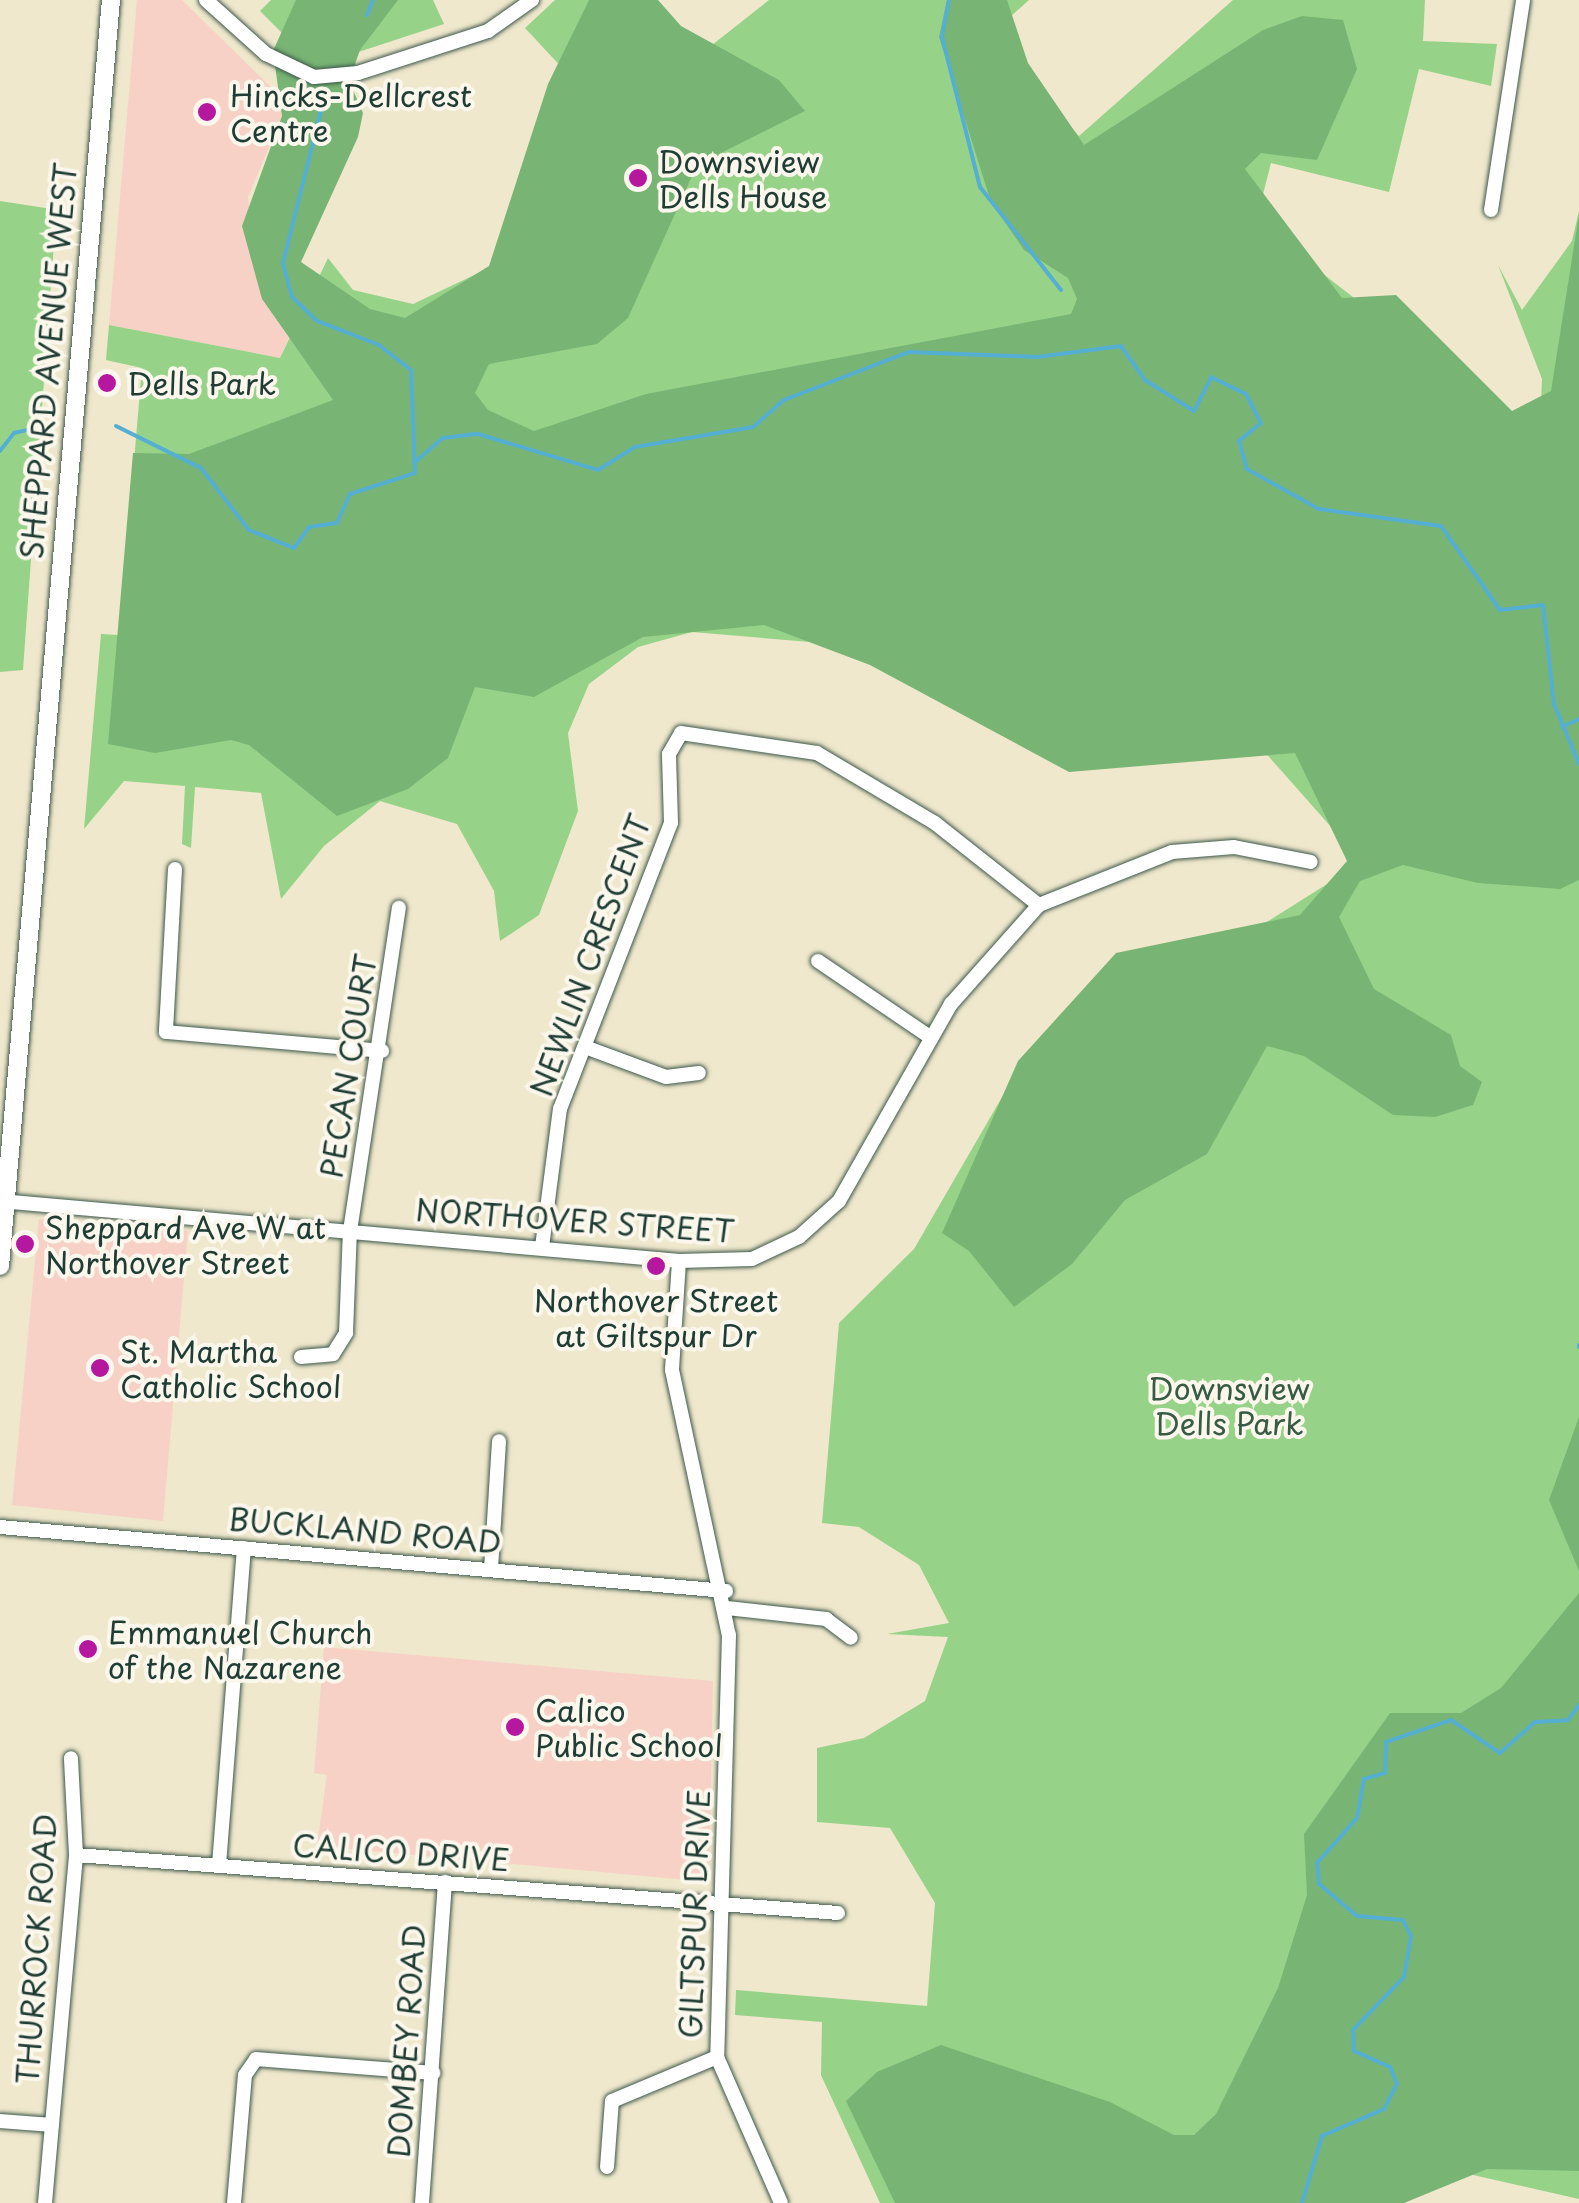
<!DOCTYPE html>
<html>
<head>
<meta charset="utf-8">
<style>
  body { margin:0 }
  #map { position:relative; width:1579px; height:2203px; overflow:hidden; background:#efe8cc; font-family:"Playpen Sans",sans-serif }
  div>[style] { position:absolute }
  .built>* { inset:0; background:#f7d1c6 }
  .green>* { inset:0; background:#96d388 }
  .forest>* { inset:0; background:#78b574 }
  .stream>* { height:4px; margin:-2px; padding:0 2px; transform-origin:2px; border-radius:2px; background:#55afd2 }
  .roads { filter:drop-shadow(0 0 2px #3e574b) drop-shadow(0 0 2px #3e574b) }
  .minor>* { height:14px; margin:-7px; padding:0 7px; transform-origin:7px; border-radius:7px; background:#fff }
  .major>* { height:18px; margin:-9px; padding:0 9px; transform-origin:9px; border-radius:9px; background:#fff }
  .dots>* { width:28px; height:28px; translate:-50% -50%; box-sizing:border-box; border:5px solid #fbf7ec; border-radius:50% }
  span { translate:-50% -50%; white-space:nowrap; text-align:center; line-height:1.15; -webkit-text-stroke:8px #fbf7ec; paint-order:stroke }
  .poi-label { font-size:30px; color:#1f3d34 }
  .left { translate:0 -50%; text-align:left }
  .street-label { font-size:30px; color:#1f3d34 }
  .park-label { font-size:30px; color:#375b45 }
</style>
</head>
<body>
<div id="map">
  <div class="built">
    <i style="clip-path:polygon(137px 0,182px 0,274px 90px,282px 116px,248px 197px,262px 299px,289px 338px,280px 358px,109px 325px)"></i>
    <i style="clip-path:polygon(39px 1219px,188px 1231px,163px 1521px,12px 1505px)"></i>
    <i style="clip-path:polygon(324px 1647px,713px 1681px,709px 1882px,317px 1846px,327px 1775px,314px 1773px)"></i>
  </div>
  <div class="green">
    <i style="clip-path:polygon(271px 0,433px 0,444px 24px,337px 59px,295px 46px,260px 11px)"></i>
    <i style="clip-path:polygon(555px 0,607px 0,707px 49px,769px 0,1029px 0,990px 35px,1079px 136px,1233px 0,1425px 0,1423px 41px,1497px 44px,1491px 86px,1419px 69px,1389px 192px,1271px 163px,1256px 222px,1508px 417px,1541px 403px,1542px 379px,1498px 265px,1522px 310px,1572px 241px,1579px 211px,1579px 2199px,1416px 2162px,1394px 2203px,880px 2203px,821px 2075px,822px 2022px,735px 2015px,736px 1990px,927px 2006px,935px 1903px,890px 1828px,817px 1822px,817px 1748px,864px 1738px,925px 1701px,948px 1637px,887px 1634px,949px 1623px,919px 1565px,859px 1527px,822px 1523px,839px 1323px,914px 1249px,1009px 1085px,1362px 862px,1263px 750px,845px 645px,692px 632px,638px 647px,589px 684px,568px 733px,578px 811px,539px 915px,500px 941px,494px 891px,457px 824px,380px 801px,324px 846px,281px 899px,261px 793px,195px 787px,191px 848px,182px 844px,185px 786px,124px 781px,84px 829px,101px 634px,119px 635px,142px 368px,106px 360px,109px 325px,280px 358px,328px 258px,353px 290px,413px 304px,489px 268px,593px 101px,525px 28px)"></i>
    <i style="clip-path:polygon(0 201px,52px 209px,55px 229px,23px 670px,0 672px)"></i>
  </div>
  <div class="forest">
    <i style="clip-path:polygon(296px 0,398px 0,360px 50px,349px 81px,363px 113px,358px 137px,301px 262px,370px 309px,405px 318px,489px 266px,548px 84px,589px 0,658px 0,681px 26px,779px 80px,805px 111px,697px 165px,628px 318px,597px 344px,489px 364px,475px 393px,488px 410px,534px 431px,646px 394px,1071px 314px,1077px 299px,1068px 278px,1024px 250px,991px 202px,939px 37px,947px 0,1007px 0,1028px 63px,1084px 145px,1263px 30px,1302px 16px,1343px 20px,1357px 69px,1317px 160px,1261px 153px,1245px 169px,1342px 298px,1396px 295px,1512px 411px,1551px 391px,1579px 214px,1579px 880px,1560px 889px,1478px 883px,1403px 865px,1360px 881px,1339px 917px,1374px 989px,1451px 1035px,1460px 1066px,1482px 1082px,1473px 1105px,1435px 1117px,1393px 1115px,1304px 1056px,1267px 1046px,1207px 1154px,1125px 1200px,1072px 1264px,1014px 1307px,969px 1251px,942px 1233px,1018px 1061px,1116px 953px,1300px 915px,1347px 861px,1295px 753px,1069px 772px,870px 665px,764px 625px,643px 637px,534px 697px,475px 687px,448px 758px,408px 789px,337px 816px,249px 745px,231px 740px,155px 753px,108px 744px,133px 453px,189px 454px,333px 400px,262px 299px,242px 226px,282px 116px,273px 51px)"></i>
    <i style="clip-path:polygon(1579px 1417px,1579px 1571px,1549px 1500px)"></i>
    <i style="clip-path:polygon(1579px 1593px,1579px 2171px,1487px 2169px,1404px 2203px,895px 2203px,846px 2101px,877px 2072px,941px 2045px,1110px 2102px,1174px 2135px,1194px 2135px,1216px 2114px,1278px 1988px,1307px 1895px,1304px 1834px,1390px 1713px,1461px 1713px,1501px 1688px)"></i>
  </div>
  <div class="stream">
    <i style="left:949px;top:0;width:38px;rotate:101deg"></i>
    <i style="left:942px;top:37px;width:155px;rotate:75.8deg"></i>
    <i style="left:980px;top:187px;width:131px;rotate:51.8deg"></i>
    <i style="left:367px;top:15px;width:16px;rotate:-68deg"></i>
    <i style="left:116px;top:426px;width:95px;rotate:26.3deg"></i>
    <i style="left:201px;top:468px;width:78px;rotate:52.3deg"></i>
    <i style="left:249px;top:530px;width:48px;rotate:21.8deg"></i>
    <i style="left:294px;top:548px;width:26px;rotate:-54deg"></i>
    <i style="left:309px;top:527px;width:28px;rotate:-8deg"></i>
    <i style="left:337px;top:523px;width:32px;rotate:-66deg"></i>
    <i style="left:350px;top:494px;width:68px;rotate:-17.9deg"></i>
    <i style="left:415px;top:473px;width:103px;rotate:-92.2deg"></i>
    <i style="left:411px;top:370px;width:41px;rotate:-142deg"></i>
    <i style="left:379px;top:345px;width:66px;rotate:-158.8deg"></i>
    <i style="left:317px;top:321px;width:35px;rotate:-136deg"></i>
    <i style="left:292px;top:297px;width:35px;rotate:-105deg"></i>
    <i style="left:283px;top:263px;width:170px;rotate:-76deg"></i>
    <i style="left:0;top:451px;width:23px;rotate:-52deg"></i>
    <i style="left:14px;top:433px;width:17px;rotate:-13deg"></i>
    <i style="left:414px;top:463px;width:38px;rotate:-41deg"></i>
    <i style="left:443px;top:438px;width:35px;rotate:-7deg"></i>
    <i style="left:478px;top:434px;width:125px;rotate:16.7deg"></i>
    <i style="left:598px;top:470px;width:44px;rotate:-31.9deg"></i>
    <i style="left:635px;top:447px;width:120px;rotate:-9.6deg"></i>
    <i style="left:753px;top:427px;width:41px;rotate:-41.1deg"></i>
    <i style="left:784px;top:400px;width:134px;rotate:-21deg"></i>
    <i style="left:909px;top:352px;width:128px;rotate:2.2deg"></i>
    <i style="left:1037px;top:357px;width:85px;rotate:-7.5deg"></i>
    <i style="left:1121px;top:346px;width:42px;rotate:54.8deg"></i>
    <i style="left:1145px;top:380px;width:58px;rotate:32.3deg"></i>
    <i style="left:1194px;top:411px;width:38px;rotate:-63deg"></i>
    <i style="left:1211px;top:377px;width:39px;rotate:26deg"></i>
    <i style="left:1246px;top:394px;width:33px;rotate:63deg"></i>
    <i style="left:1261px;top:423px;width:28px;rotate:141deg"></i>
    <i style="left:1239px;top:441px;width:29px;rotate:74deg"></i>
    <i style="left:1247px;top:469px;width:82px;rotate:29.1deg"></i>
    <i style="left:1319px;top:509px;width:123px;rotate:7.9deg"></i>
    <i style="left:1441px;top:526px;width:103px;rotate:54.9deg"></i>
    <i style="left:1500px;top:610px;width:43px;rotate:-6.6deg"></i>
    <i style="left:1543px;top:605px;width:100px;rotate:83.7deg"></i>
    <i style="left:1554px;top:704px;width:65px;rotate:67.4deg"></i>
    <i style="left:1562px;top:727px;width:19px;rotate:-25deg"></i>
    <i style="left:1579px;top:1345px;width:2px;rotate:90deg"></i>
    <i style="left:1302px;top:2203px;width:70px;rotate:-73.4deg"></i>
    <i style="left:1322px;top:2136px;width:68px;rotate:-23.5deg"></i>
    <i style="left:1384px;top:2109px;width:28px;rotate:-63deg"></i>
    <i style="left:1397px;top:2084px;width:18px;rotate:-112deg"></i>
    <i style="left:1390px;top:2067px;width:39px;rotate:-156deg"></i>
    <i style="left:1354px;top:2051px;width:21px;rotate:-93deg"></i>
    <i style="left:1353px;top:2030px;width:74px;rotate:-46.1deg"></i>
    <i style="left:1404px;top:1977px;width:42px;rotate:-80.3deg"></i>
    <i style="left:1411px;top:1936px;width:18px;rotate:-117deg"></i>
    <i style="left:1403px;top:1920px;width:46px;rotate:-175deg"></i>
    <i style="left:1357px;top:1916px;width:50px;rotate:-139.9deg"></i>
    <i style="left:1319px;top:1884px;width:21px;rotate:-95deg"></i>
    <i style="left:1317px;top:1863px;width:60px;rotate:-48.4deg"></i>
    <i style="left:1357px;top:1818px;width:40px;rotate:-80deg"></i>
    <i style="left:1364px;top:1779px;width:22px;rotate:-16deg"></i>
    <i style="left:1385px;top:1773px;width:31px;rotate:-88deg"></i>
    <i style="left:1386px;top:1742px;width:69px;rotate:-18.7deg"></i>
    <i style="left:1451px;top:1720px;width:59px;rotate:34deg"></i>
    <i style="left:1500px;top:1753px;width:47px;rotate:-41.5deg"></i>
    <i style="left:1535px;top:1722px;width:33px;rotate:-3deg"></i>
    <i style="left:1568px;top:1720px;width:19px;rotate:-54deg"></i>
  </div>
  <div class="roads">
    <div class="minor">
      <i style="left:206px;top:0;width:81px;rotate:42deg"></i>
      <i style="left:266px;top:54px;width:53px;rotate:25.6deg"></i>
      <i style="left:314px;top:77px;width:44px;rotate:-5.2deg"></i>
      <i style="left:358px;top:73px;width:137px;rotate:-17.9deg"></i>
      <i style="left:488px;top:31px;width:54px;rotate:-35.2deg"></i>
      <i style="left:1491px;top:210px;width:212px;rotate:-81.3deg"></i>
      <i style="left:175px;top:869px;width:163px;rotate:93.2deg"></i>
      <i style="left:166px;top:1032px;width:217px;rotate:5deg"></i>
      <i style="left:818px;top:961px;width:135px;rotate:34.2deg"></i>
      <i style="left:585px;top:1047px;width:86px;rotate:20.3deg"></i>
      <i style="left:666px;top:1077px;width:33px;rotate:-7deg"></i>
      <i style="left:0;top:1201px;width:682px;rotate:5.05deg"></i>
      <i style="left:679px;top:1261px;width:73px;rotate:-1.6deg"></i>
      <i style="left:752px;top:1259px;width:52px;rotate:-25.1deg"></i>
      <i style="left:799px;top:1237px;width:54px;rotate:-42deg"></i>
      <i style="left:839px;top:1201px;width:227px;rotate:-60.4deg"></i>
      <i style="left:951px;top:1004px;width:132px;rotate:-48.4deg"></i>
      <i style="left:1039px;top:905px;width:143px;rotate:-21.7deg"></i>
      <i style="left:1172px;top:852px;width:62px;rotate:-4.6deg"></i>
      <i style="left:1234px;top:847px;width:78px;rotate:11deg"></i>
      <i style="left:542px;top:1247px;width:139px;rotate:-82.6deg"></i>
      <i style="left:560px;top:1109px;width:307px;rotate:-68.8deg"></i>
      <i style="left:671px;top:823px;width:69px;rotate:-91.7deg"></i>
      <i style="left:669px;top:754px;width:24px;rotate:-60deg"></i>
      <i style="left:681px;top:733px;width:137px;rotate:8.4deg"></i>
      <i style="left:817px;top:753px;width:137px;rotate:30.7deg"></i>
      <i style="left:935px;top:823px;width:132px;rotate:38.3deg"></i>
      <i style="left:679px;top:1261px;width:109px;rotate:93.7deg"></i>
      <i style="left:672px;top:1370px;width:271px;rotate:77.9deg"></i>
      <i style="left:729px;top:1635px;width:422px;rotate:91.6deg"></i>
      <i style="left:717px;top:2057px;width:159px;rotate:66.3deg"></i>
      <i style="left:301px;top:1357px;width:32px;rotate:-5deg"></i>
      <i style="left:333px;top:1354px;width:25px;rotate:-58deg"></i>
      <i style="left:346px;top:1333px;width:102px;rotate:-87.8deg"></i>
      <i style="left:350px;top:1231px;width:327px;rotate:-81.4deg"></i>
      <i style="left:0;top:1527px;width:729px;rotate:5.04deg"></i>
      <i style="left:491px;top:1569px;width:128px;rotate:-86.4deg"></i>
      <i style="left:727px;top:1608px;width:100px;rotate:6.3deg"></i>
      <i style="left:826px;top:1619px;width:31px;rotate:37deg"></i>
      <i style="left:76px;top:1855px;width:764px;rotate:4.35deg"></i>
      <i style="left:219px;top:1865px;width:318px;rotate:-85.5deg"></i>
      <i style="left:0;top:2121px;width:52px;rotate:4.4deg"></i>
      <i style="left:607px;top:2167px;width:66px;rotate:-85.7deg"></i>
      <i style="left:612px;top:2101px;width:114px;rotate:-22.7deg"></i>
      <i style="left:45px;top:2203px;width:349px;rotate:-84.9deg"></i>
      <i style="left:76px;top:1855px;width:97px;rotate:-93deg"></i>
      <i style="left:234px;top:2203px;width:128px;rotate:-85.1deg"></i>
      <i style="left:245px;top:2075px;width:19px;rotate:-55deg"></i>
      <i style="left:256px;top:2059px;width:178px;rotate:4.5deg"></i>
      <i style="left:422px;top:2203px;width:322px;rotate:-85.9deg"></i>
    </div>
    <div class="major">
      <i style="left:0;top:1266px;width:1271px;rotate:-84.99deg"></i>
    </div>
  </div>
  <div class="dots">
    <i style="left:207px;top:112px;background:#b5179e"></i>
    <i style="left:638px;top:178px;background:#b5179e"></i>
    <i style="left:107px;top:383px;background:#b5179e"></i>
    <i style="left:25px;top:1244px;background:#b5179e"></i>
    <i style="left:656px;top:1266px;background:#b5179e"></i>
    <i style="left:100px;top:1368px;background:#b5179e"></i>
    <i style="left:88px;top:1649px;background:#b5179e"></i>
    <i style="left:515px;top:1727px;background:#b5179e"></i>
  </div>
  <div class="poi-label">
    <span class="left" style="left:230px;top:112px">Hincks-Dellcrest<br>Centre</span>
    <span class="left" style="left:658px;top:178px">Downsview<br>Dells House</span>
    <span class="left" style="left:127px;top:383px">Dells Park</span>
    <span class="left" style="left:45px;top:1244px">Sheppard Ave W at<br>Northover Street</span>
    <span style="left:656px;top:1317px">Northover Street<br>at Giltspur Dr</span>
    <span class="left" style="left:120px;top:1368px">St. Martha<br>Catholic School</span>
    <span class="left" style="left:108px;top:1649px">Emmanuel Church<br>of the Nazarene</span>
    <span class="left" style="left:535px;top:1727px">Calico<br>Public School</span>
  </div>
  <div class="street-label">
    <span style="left:48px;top:361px;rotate:-85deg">SHEPPARD AVENUE WEST</span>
    <span style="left:590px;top:955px;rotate:-70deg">NEWLIN CRESCENT</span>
    <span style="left:348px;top:1066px;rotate:-81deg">PECAN COURT</span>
    <span style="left:575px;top:1220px;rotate:4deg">NORTHOVER STREET</span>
    <span style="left:365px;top:1530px;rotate:5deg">BUCKLAND ROAD</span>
    <span style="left:401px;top:1852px;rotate:4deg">CALICO DRIVE</span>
    <span style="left:694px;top:1914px;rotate:-88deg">GILTSPUR DRIVE</span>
    <span style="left:36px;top:1949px;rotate:-86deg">THURROCK ROAD</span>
    <span style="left:406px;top:2041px;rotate:-86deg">DOMBEY ROAD</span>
  </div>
  <div class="park-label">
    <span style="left:1229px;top:1405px">Downsview<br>Dells Park</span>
  </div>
</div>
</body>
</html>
